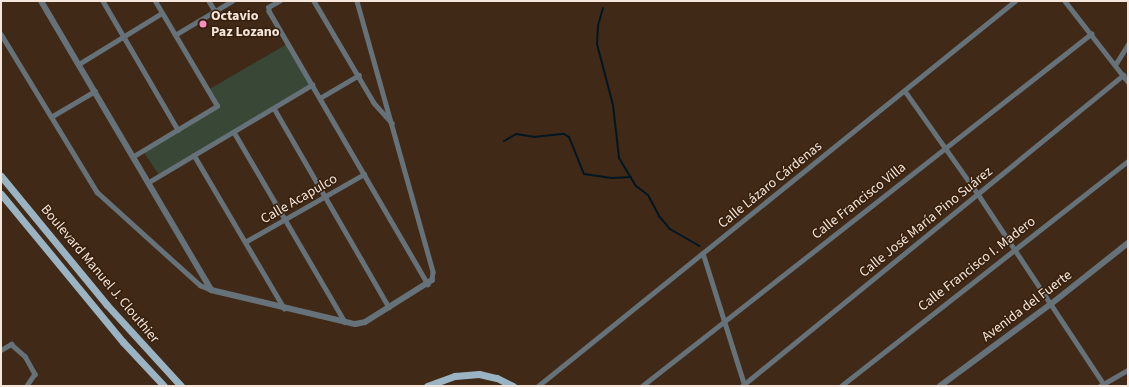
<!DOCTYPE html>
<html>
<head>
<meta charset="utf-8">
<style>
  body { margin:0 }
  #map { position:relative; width:1129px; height:387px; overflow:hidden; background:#412917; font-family:"Source Sans 3",sans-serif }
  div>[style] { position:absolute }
  .green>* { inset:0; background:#384736 }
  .stream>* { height:2px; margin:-1px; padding:0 1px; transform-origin:1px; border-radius:1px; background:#001723 }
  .minor>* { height:4.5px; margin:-2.25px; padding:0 2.25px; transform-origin:2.25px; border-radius:2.25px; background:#667279 }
  .tertiary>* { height:6px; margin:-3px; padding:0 3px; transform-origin:3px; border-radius:3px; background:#667279 }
  .primary>* { height:7px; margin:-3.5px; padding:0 3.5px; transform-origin:3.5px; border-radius:3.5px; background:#9ab4c3 }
  .dots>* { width:11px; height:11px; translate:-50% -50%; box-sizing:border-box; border:2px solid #36200d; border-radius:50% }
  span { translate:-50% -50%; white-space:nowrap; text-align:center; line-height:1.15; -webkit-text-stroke:3px #36200d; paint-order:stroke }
  .poi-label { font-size:14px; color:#f6e6db; font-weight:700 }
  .left { translate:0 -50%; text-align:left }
  .street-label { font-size:14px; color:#f6e6db }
  .frame { position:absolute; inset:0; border:2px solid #f6e6db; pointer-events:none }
</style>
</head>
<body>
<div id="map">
  <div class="green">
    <i style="clip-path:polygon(287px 44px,311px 85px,159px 175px,143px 151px,218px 107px,208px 90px)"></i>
  </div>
  <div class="stream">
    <i style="left:603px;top:8px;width:19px;rotate:106deg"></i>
    <i style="left:598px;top:26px;width:18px;rotate:93deg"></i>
    <i style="left:597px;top:44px;width:63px;rotate:75.3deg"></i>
    <i style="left:613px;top:105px;width:53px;rotate:83.5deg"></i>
    <i style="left:619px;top:158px;width:33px;rotate:59deg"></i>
    <i style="left:636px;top:186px;width:15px;rotate:37deg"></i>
    <i style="left:648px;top:195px;width:24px;rotate:62deg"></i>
    <i style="left:659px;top:216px;width:17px;rotate:50deg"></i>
    <i style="left:670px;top:229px;width:34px;rotate:30deg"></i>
    <i style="left:504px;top:141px;width:14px;rotate:-30deg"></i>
    <i style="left:516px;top:134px;width:18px;rotate:9deg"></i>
    <i style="left:534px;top:137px;width:30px;rotate:-6deg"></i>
    <i style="left:564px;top:134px;width:6px;rotate:31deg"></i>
    <i style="left:569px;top:137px;width:40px;rotate:68deg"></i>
    <i style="left:584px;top:174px;width:28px;rotate:8deg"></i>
    <i style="left:612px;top:178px;width:19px;rotate:-3deg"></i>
  </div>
  <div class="minor">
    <i style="left:103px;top:1px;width:149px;rotate:59.8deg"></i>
    <i style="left:209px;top:1px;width:12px;rotate:59deg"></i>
    <i style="left:280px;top:1px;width:13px;rotate:151deg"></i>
    <i style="left:269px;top:7px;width:4px;rotate:90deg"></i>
    <i style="left:269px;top:11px;width:316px;rotate:59.8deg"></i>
    <i style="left:314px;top:1px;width:118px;rotate:59.5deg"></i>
    <i style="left:374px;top:103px;width:27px;rotate:48deg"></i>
    <i style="left:357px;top:1px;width:281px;rotate:74.3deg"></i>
    <i style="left:433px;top:272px;width:8px;rotate:97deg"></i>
    <i style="left:1065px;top:1px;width:103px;rotate:52.1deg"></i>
    <i style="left:1px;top:34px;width:185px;rotate:58.7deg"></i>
    <i style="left:97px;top:192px;width:139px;rotate:42.1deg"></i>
    <i style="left:200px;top:285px;width:12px;rotate:24deg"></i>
    <i style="left:175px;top:35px;width:66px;rotate:-30.8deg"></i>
    <i style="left:79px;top:64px;width:97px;rotate:-31.6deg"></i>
    <i style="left:1115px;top:65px;width:25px;rotate:-58deg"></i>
    <i style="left:905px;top:91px;width:126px;rotate:54.7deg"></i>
    <i style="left:978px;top:194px;width:230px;rotate:56.5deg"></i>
    <i style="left:320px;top:98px;width:45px;rotate:-30.5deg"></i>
    <i style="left:274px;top:108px;width:230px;rotate:60deg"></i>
    <i style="left:51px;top:117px;width:51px;rotate:-30.6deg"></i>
    <i style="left:234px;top:132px;width:220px;rotate:59.7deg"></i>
    <i style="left:194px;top:155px;width:178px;rotate:59.5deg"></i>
    <i style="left:134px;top:156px;width:97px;rotate:-31.1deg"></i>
    <i style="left:217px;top:106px;width:122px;rotate:-120.6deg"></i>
    <i style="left:149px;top:182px;width:190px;rotate:-30.8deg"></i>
    <i style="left:245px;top:242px;width:137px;rotate:-29.7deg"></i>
    <i style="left:703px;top:253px;width:139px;rotate:72.5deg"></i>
    <i style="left:1px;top:350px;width:12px;rotate:-31deg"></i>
    <i style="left:11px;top:344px;width:18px;rotate:41deg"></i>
    <i style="left:25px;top:356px;width:21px;rotate:61deg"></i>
    <i style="left:35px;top:374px;width:14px;rotate:124deg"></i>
    <i style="left:538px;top:386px;width:613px;rotate:-38.91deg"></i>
    <i style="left:642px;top:386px;width:571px;rotate:-38.1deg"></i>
    <i style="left:742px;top:386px;width:492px;rotate:-39.2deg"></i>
    <i style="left:841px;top:386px;width:365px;rotate:-38.1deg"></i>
    <i style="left:1100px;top:386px;width:32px;rotate:-30deg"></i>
  </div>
  <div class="tertiary">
    <i style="left:41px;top:1px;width:335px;rotate:59.5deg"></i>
    <i style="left:211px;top:290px;width:148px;rotate:13.3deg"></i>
    <i style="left:355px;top:324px;width:10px;rotate:-11deg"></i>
    <i style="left:365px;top:322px;width:79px;rotate:-32.1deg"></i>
    <i style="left:940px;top:386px;width:138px;rotate:-36.5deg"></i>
    <i style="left:1051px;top:304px;width:98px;rotate:-38.4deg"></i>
  </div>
  <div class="primary">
    <i style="left:1px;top:176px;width:167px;rotate:50.6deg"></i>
    <i style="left:107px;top:305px;width:110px;rotate:47.6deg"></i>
    <i style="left:1px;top:194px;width:192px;rotate:50.5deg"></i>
    <i style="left:123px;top:342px;width:60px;rotate:47deg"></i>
    <i style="left:427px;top:386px;width:30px;rotate:-20deg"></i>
    <i style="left:455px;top:376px;width:24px;rotate:-5deg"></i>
    <i style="left:479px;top:374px;width:18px;rotate:13deg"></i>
    <i style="left:497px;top:378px;width:18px;rotate:27deg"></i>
  </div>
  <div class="dots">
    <i style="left:203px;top:24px;background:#fd8ebf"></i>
  </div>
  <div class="poi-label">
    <span class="left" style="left:211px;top:24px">Octavio<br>Paz Lozano</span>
  </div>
  <div class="street-label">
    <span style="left:770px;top:185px;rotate:-39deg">Calle Lázaro Cárdenas</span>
    <span style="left:299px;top:199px;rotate:-30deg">Calle Acapulco</span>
    <span style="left:859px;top:201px;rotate:-38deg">Calle Francisco Villa</span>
    <span style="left:926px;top:222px;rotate:-39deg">Calle José María Pino Suárez</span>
    <span style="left:977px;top:264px;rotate:-38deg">Calle Francisco I. Madero</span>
    <span style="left:100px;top:274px;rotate:50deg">Boulevard Manuel J. Clouthier</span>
    <span style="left:1027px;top:306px;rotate:-37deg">Avenida del Fuerte</span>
  </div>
  <div class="frame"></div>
</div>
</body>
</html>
